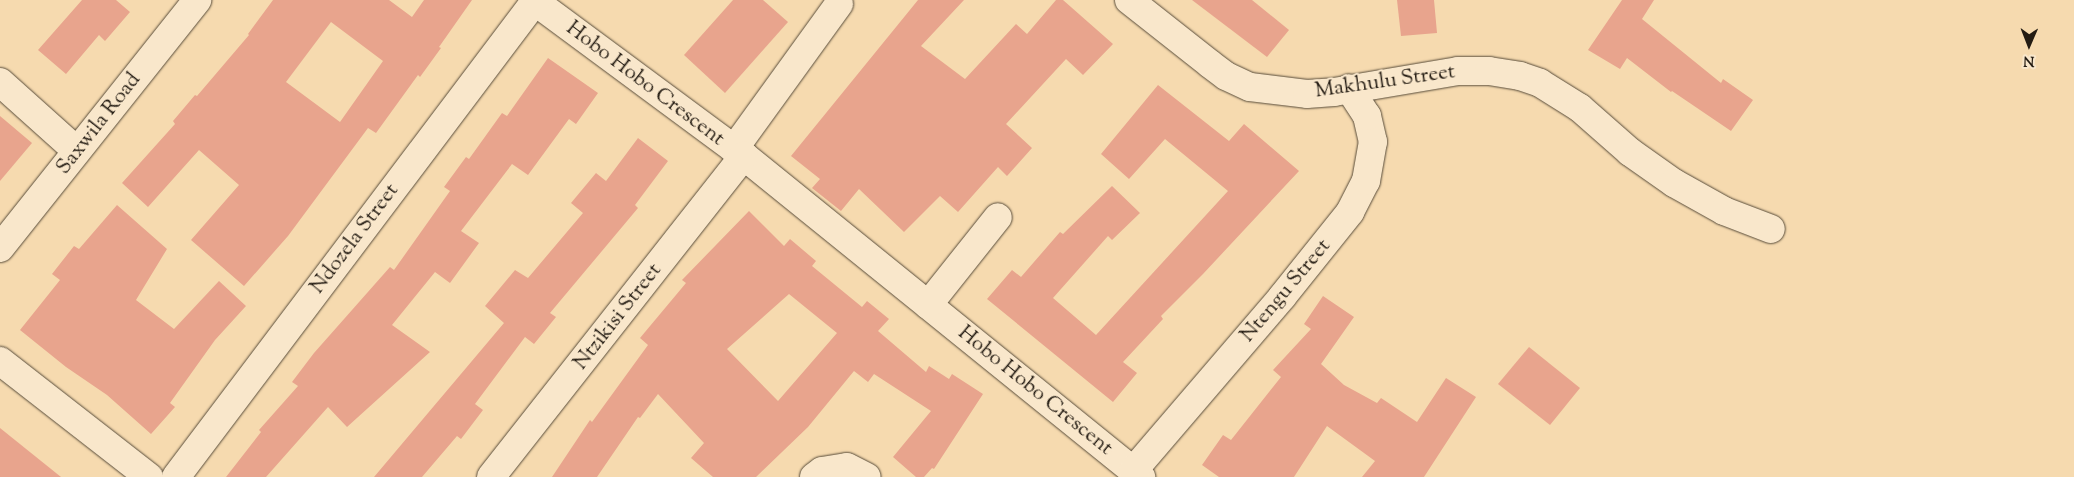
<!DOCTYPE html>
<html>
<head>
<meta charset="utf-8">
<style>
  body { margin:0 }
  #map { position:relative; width:2074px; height:477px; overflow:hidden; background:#f6daaf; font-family:"Sorts Mill Goudy",serif }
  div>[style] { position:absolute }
  .building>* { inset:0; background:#e8a48d }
  .roads { filter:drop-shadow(0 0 1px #584c3a) drop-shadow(0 0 1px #584c3a) }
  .street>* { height:28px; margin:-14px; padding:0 14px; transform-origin:14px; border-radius:14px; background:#f9e7cb }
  span { translate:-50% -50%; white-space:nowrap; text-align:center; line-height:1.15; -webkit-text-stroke:4px #f9e7cb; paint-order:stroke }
  .street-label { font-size:21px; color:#241c13 }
  .north { position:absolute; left:2004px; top:20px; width:50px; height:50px; -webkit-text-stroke:4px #f9e7cb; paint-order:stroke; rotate:181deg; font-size:14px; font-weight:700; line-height:20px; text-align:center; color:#241c13 }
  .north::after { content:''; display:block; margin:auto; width:18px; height:22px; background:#241c13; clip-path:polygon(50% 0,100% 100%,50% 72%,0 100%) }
</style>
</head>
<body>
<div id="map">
  <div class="building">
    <i style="clip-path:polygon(82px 0,116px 0,130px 12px,105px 41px,99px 35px,66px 74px,38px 50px)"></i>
    <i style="clip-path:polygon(evenodd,273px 0,389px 0,412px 17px,424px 0,472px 0,439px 47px,441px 48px,420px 77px,418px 75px,376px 133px,368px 128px,288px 236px,244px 286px,191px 240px,239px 185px,199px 150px,148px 207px,122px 183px,175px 124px,173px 121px,195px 95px,197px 96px,249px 35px,248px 34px,273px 0,331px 22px,383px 61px,340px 122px,286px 82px,331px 22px)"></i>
    <i style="clip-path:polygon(733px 0,763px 0,788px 22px,725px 93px,684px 55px)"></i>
    <i style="clip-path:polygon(918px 0,964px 0,921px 46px,965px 79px,1016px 24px,1027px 34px,1056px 0,1063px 0,1113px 44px,1083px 75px,1066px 59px,1006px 124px,1032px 148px,1007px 176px,998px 167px,958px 212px,940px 196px,904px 232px,859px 189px,841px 211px,812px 188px,820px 179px,791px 156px)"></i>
    <i style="clip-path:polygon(1192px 0,1252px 0,1289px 30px,1267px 57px)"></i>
    <i style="clip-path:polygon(1397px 0,1434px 0,1437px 33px,1401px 36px)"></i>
    <i style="clip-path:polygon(1622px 0,1654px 0,1642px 19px,1721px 83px,1723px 79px,1753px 100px,1731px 131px,1672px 91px,1671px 92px,1627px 58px,1620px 69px,1588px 50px)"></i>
    <i style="clip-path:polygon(548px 58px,598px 93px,576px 124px,569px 119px,528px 175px,512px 164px,461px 231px,479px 243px,450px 283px,435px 272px,392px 325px,430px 352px,347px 427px,328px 407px,266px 477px,226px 477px,261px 432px,259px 430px,298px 386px,292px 382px,314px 353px,390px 267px,394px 270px,450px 191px,444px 187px,466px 157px,469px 159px,502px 113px,507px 116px)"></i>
    <i style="clip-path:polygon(1158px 85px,1229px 141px,1244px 124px,1299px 171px,1203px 274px,1161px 316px,1163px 319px,1123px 362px,1137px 373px,1113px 402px,987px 299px,1012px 270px,1021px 277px,1060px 232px,1063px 234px,1112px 186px,1140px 213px,1112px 240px,1108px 236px,1053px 298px,1096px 335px,1228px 191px,1165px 139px,1129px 179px,1101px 154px)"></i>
    <i style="clip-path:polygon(0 116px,32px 143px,0 181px)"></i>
    <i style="clip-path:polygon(638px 138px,668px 161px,635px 205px,638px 208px,550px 313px,556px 317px,534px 344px,525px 337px,475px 404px,483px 410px,461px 439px,457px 436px,422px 477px,374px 477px,504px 323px,485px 306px,515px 270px,528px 278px,583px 213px,571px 203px,596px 173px,606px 181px)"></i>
    <i style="clip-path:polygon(117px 205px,167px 249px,136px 300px,174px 329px,219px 281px,246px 306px,215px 340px,170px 403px,175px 407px,151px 434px,107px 395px,66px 367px,20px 330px,60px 280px,52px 274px,74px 246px,79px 249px)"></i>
    <i style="clip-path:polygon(evenodd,749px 211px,784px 246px,790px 239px,816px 261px,812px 266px,862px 307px,867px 301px,889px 319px,878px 331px,926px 372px,929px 366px,949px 379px,952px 374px,983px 394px,934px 469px,932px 468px,924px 477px,916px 477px,893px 457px,931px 411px,874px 374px,868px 382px,854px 371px,808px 427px,756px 477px,713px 477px,691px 458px,704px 443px,658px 394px,640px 418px,638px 417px,597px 477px,552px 477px,590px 420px,592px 422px,648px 345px,640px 338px,686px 283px,682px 280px,749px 211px,789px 294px,837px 333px,778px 401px,727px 349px,789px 294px)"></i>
    <i style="clip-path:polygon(1323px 296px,1354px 317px,1321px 364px,1344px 385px,1377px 403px,1381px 398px,1417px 422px,1446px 378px,1476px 397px,1424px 477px,1362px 477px,1375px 461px,1327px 426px,1294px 477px,1219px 477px,1202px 465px,1223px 435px,1231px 440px,1281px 377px,1273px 370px,1311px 329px,1304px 324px)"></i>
    <i style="clip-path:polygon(1529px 347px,1580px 388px,1550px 425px,1498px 384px)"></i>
    <i style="clip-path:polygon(0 428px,61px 477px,0 477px)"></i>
  </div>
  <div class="roads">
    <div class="street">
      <i style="left:533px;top:0;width:262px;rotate:36.5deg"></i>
      <i style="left:744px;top:156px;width:511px;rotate:38.96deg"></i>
      <i style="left:1129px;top:0;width:103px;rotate:38.3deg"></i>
      <i style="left:1210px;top:64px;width:20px;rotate:37deg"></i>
      <i style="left:1226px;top:76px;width:26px;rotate:25deg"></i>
      <i style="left:1250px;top:87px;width:57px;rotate:7deg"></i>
      <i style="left:1307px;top:94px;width:27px;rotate:-4deg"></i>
      <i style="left:1334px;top:92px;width:126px;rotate:-9.6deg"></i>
      <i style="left:1458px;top:71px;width:31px"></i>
      <i style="left:1489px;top:71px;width:31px;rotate:9deg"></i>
      <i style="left:1520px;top:76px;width:21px;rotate:19deg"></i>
      <i style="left:1540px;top:83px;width:47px;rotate:32deg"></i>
      <i style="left:1580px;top:108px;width:67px;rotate:41.3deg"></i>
      <i style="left:1630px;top:152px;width:54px;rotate:35.2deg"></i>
      <i style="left:1674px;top:183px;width:57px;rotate:29.2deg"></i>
      <i style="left:1724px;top:211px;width:50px;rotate:21deg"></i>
      <i style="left:0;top:82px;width:103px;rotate:41.9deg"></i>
      <i style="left:734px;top:149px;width:179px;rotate:-54.1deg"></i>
      <i style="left:0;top:248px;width:317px;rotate:-51.5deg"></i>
      <i style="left:928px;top:305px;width:112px;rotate:-51.5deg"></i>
      <i style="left:0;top:361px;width:189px;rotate:37.9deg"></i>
      <i style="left:1133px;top:471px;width:229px;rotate:-49.4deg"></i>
      <i style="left:1282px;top:297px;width:109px;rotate:-51.3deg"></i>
      <i style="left:1350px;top:212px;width:35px;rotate:-63deg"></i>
      <i style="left:1366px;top:181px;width:40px;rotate:-80deg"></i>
      <i style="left:1373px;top:142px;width:27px;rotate:-103deg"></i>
      <i style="left:1367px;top:116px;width:33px;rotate:-123deg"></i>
      <i style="left:176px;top:477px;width:598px;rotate:-52.96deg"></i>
      <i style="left:491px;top:477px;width:409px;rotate:-51.8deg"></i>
      <i style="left:814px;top:477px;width:10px;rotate:-37deg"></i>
      <i style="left:822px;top:471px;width:25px;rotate:-9deg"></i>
      <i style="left:847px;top:467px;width:22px;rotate:27deg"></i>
    </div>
  </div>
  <div class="street-label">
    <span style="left:1385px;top:82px;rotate:-8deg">Makhulu Street</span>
    <span style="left:645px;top:84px;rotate:37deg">Hobo Hobo Crescent</span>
    <span style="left:99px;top:124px;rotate:-52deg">Saxwila Road</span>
    <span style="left:355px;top:239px;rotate:-53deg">Ndozela Street</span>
    <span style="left:1286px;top:291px;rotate:-50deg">Ntengu Street</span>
    <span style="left:618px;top:317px;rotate:-52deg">Ntzikisi Street</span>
    <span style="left:1035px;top:391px;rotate:39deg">Hobo Hobo Crescent</span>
  </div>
  <div class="north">N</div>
</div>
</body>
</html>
